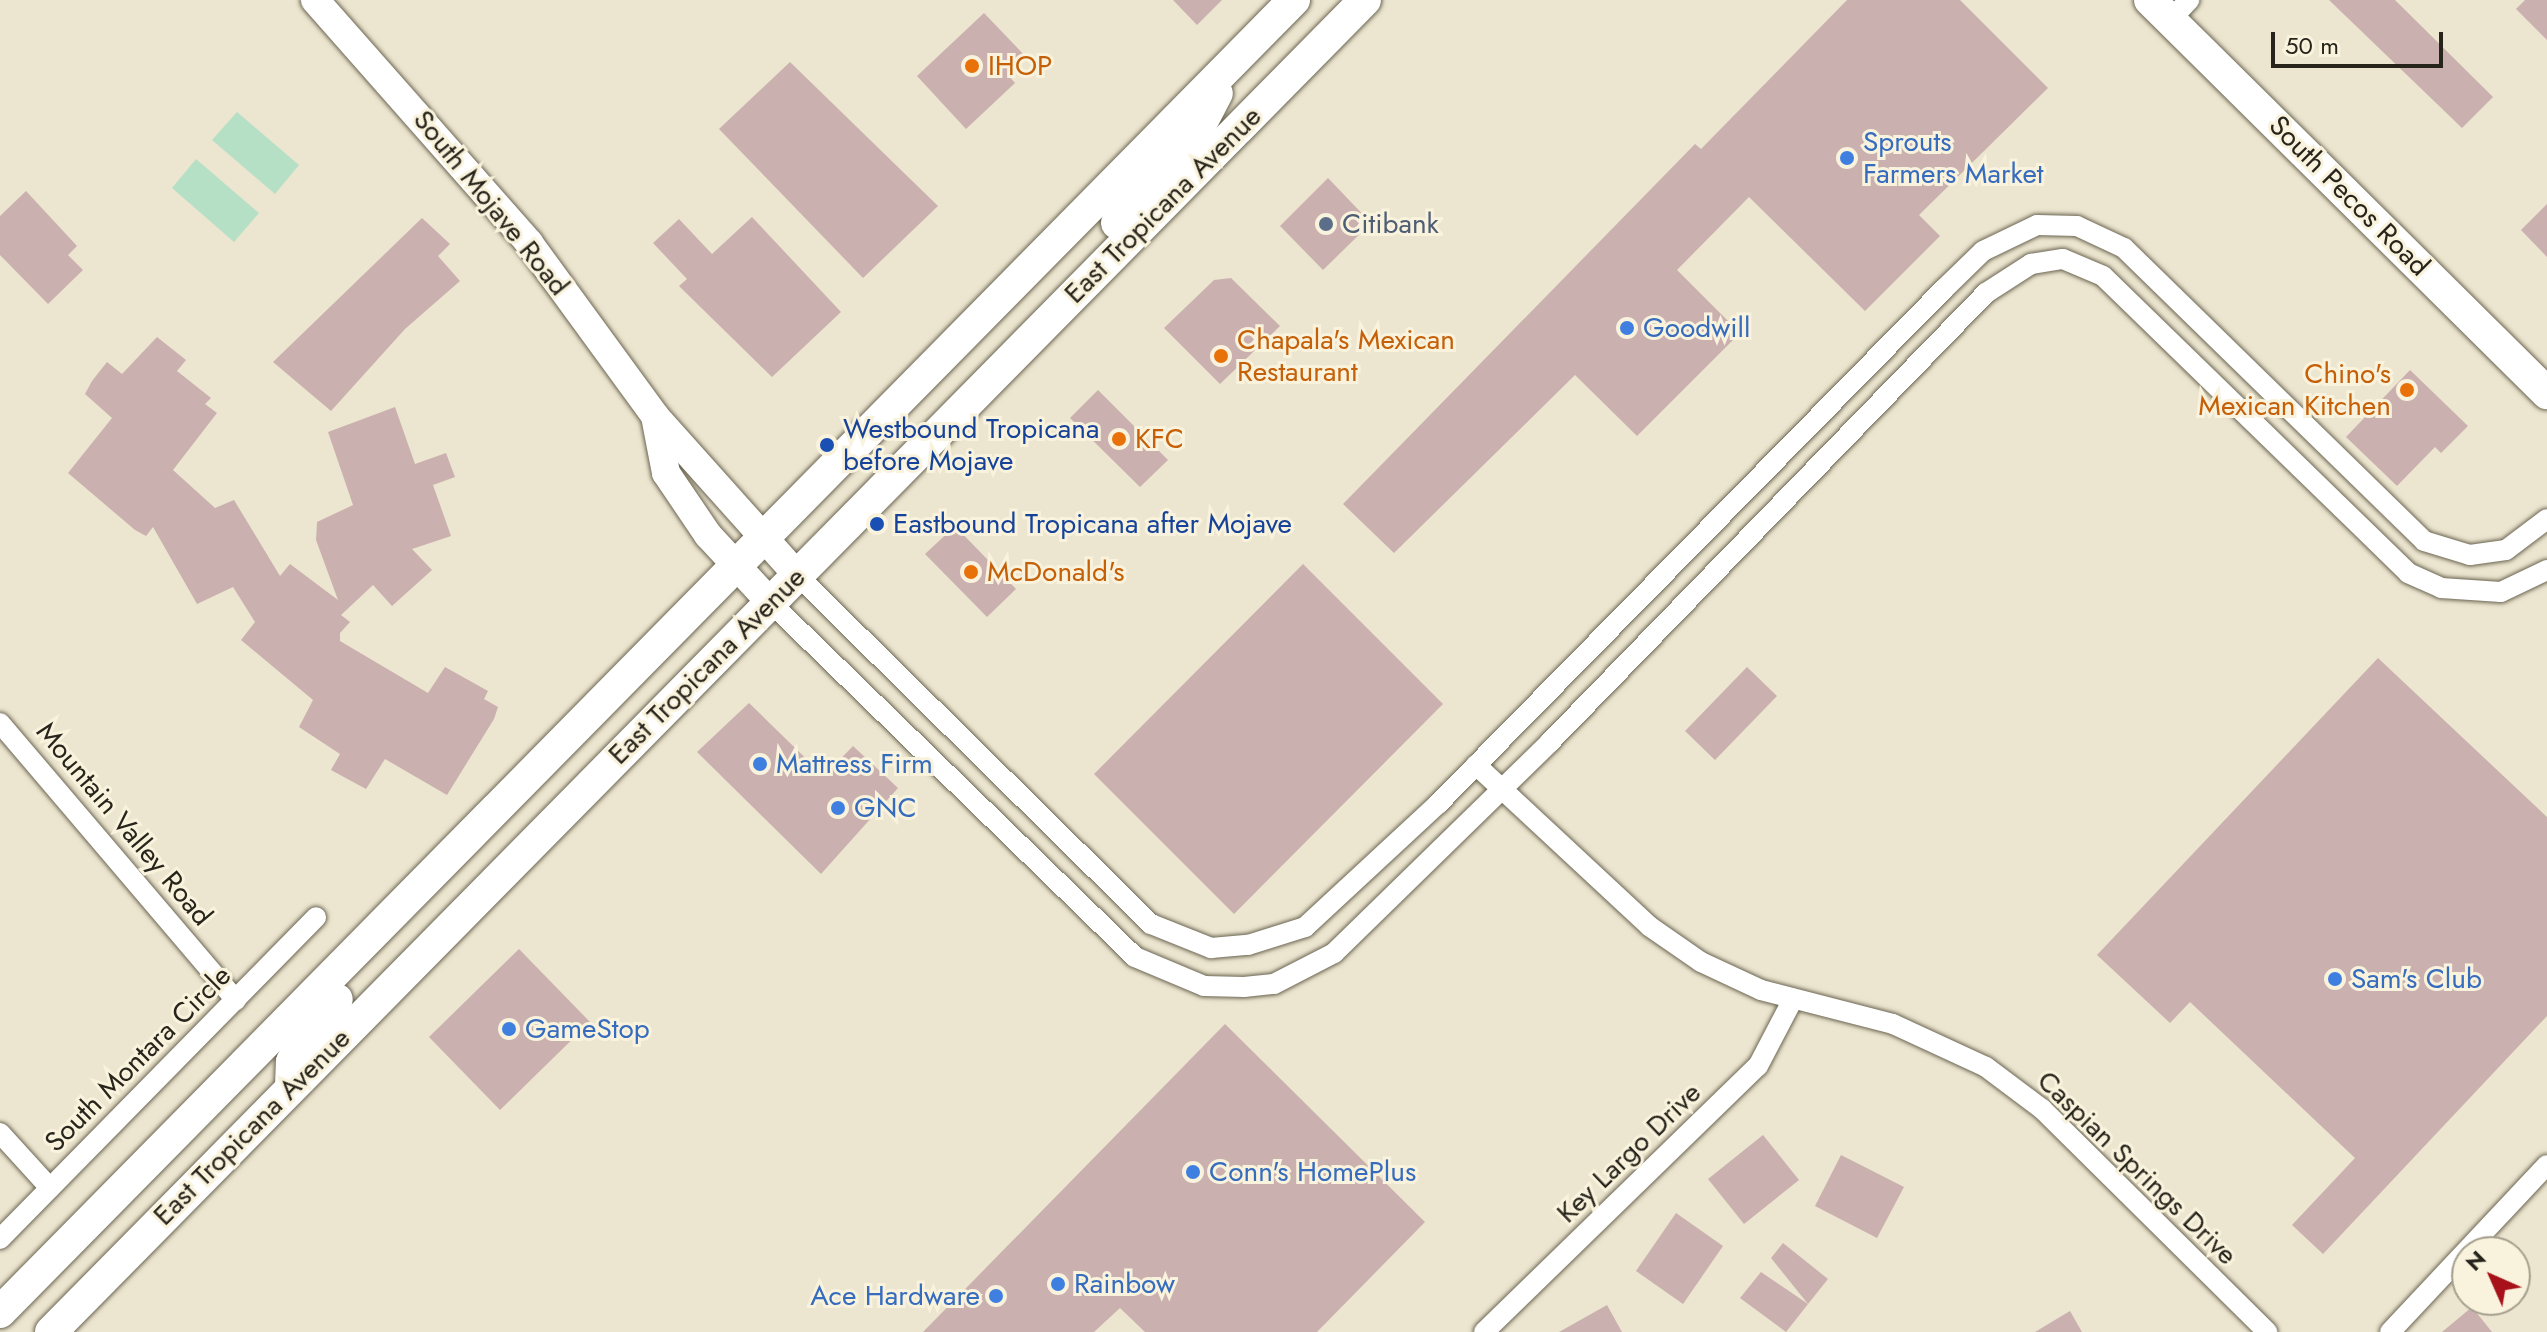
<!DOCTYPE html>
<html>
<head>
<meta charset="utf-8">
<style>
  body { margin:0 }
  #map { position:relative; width:2547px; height:1332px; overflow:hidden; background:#ece5cf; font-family:Jost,sans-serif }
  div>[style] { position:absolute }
  .green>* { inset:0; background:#b6e0c6 }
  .building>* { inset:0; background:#cab1af }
  .roads { filter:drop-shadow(0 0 2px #6a6552) drop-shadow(0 0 2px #6a6552) }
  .street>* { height:20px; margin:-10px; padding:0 10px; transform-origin:10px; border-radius:10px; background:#fff }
  .secondary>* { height:28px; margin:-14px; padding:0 14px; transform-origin:14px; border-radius:14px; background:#fff }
  .primary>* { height:32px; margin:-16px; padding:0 16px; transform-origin:16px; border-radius:16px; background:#fff }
  .dots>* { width:22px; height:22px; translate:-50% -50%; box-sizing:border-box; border:4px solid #f9f2dc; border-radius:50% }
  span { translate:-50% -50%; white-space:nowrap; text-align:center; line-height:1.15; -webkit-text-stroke:6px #f9f2dc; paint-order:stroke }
  .food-label { font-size:28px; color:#c56008 }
  .left { translate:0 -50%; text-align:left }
  .right { translate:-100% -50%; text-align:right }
  .shop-label { font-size:28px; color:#366cbe }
  .street-label { font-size:28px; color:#27241c }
  .service-label { font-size:28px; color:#4e5e75 }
  .transit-label { font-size:28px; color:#164399 }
  .north { position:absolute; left:2451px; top:1236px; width:80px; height:80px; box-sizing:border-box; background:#f9f2dc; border:2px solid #a5a08f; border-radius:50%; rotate:315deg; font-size:22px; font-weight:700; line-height:32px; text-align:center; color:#27241c }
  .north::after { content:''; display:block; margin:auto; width:28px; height:36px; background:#a71119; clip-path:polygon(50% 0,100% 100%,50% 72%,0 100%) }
  .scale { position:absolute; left:2271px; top:32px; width:172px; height:36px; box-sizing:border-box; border:4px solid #27241c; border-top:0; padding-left:10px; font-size:24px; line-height:28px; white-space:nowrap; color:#27241c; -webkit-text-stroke:6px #f9f2dc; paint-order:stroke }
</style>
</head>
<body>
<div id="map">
  <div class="green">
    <i style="clip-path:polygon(237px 112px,299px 165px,275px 194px,212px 140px)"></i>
    <i style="clip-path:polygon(196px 159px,259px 213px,234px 242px,172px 188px)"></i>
  </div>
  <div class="building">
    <i style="clip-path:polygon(1173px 0,1222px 0,1197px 25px)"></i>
    <i style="clip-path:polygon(1847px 0,1960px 0,2048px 88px,1919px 215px,1940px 236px,1865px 311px,1749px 197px,1677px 270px,1740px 333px,1637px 436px,1575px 375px,1394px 553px,1343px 504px,1695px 144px,1701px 149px)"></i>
    <i style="clip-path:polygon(2329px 0,2395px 0,2493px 97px,2462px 128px)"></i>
    <i style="clip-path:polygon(2525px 0,2547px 0,2547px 40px,2516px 9px)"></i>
    <i style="clip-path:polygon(984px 13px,1026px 57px,1007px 74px,1015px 83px,966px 129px,917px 76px)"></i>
    <i style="clip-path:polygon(790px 62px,938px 206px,863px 278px,719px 129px)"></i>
    <i style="clip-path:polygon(1328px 178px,1371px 223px,1323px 270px,1280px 226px)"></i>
    <i style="clip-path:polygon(26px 191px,77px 246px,68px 255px,83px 270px,48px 304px,0 255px,0 216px)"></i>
    <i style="clip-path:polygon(2547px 204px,2547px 257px,2521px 230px)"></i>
    <i style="clip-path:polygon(752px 217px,841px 312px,772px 377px,679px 286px,687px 279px,653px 243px,679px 219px,712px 254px)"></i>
    <i style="clip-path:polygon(422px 218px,450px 244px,438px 256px,460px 281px,405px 329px,331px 411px,273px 362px)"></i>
    <i style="clip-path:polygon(1231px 278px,1280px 326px,1220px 384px,1164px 328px,1214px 280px)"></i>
    <i style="clip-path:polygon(157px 337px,186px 360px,177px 371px,211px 398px,205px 404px,217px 413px,173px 470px,215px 508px,234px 500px,280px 576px,290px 564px,338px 600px,316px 540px,317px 522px,353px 505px,328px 432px,395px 407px,415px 464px,446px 453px,455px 477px,433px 485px,451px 536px,412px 549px,432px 570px,392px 606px,373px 585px,341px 615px,350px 622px,340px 633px,340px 641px,428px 693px,445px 667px,488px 691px,484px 699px,498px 707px,494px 719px,447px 795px,385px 759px,366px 789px,331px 770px,340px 754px,299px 727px,313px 700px,241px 640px,255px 622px,233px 587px,197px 604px,153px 527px,146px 536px,135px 530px,68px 473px,112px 418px,85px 394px,92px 381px,107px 362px,122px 374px)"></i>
    <i style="clip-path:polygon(2410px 370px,2468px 426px,2441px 453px,2435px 447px,2397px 486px,2346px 437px)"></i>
    <i style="clip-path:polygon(1098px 390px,1168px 460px,1140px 487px,1070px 418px)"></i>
    <i style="clip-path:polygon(955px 526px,1016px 589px,987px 617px,925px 554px)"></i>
    <i style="clip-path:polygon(1303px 564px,1443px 704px,1234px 914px,1094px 774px)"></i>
    <i style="clip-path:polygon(2378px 658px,2547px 817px,2547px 1016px,2323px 1254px,2292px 1225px,2355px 1158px,2190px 1002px,2170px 1023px,2097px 955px)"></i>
    <i style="clip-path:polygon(1747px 667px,1777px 696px,1715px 760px,1685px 731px)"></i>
    <i style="clip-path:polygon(749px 703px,824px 776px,853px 746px,898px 788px,821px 874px,697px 752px)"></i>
    <i style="clip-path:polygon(519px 949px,590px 1022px,500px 1110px,429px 1037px)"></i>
    <i style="clip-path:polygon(1225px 1024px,1425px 1222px,1317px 1332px,1145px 1332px,1120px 1308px,1094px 1332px,923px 1332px)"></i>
    <i style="clip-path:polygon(1763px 1135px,1799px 1180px,1744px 1224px,1708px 1179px)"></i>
    <i style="clip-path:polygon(1841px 1155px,1904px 1187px,1877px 1238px,1815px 1206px)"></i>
    <i style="clip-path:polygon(1676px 1213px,1723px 1246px,1683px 1304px,1636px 1271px)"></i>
    <i style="clip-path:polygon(1783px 1243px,1828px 1279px,1808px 1304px,1771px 1258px)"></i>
    <i style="clip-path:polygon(1761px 1272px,1808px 1304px,1786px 1332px,1740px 1298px)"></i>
    <i style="clip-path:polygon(1607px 1305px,1622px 1332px,1559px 1332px)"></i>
    <i style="clip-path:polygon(2472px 1307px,2492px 1332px,2442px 1332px)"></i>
    <i style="clip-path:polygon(2070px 1311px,2082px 1332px,2035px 1332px)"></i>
  </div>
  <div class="roads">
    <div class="street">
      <i style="left:2170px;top:20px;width:28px;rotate:-46deg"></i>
      <i style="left:797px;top:575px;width:497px;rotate:44.6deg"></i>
      <i style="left:1151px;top:924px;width:65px;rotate:21.8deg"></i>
      <i style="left:1211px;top:948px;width:37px;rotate:-5deg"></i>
      <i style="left:1248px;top:945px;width:60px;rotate:-17.5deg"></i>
      <i style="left:1305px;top:927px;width:181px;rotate:-42.8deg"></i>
      <i style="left:1438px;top:804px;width:722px;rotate:-45.51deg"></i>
      <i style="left:1944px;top:289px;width:54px;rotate:-44.3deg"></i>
      <i style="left:1983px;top:251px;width:60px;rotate:-25.7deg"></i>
      <i style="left:2037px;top:225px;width:40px;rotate:1.4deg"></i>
      <i style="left:2077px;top:226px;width:52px;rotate:25.1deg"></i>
      <i style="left:2124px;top:248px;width:419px;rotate:44.3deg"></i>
      <i style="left:2424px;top:541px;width:48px;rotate:16.9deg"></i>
      <i style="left:2470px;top:555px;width:36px;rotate:-8deg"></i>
      <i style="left:2506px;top:550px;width:51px;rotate:-37.1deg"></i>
      <i style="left:770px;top:602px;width:509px;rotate:44.2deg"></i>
      <i style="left:1135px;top:957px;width:75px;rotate:22.8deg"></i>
      <i style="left:1204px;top:986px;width:40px;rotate:1.4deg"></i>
      <i style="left:1244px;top:987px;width:30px;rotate:-6deg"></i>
      <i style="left:1274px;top:984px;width:68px;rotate:-27.3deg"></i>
      <i style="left:1334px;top:953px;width:302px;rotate:-44.3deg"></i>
      <i style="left:1550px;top:742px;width:626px;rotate:-45.84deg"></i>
      <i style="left:1986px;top:293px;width:54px;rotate:-32.8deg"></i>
      <i style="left:2031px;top:264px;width:32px;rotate:-9deg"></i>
      <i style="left:2063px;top:259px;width:43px;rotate:23deg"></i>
      <i style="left:2103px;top:276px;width:426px;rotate:44.2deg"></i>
      <i style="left:2408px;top:573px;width:36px;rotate:24deg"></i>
      <i style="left:2441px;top:588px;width:60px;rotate:3.8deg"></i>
      <i style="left:2501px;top:592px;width:51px;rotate:-25.6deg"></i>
      <i style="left:0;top:723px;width:364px;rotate:49.6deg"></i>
      <i style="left:1476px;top:765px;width:236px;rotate:42.9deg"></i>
      <i style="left:1649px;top:926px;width:63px;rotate:34.7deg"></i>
      <i style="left:1701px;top:962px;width:66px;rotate:25deg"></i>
      <i style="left:1761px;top:990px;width:136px;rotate:14.4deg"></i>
      <i style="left:1893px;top:1024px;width:102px;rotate:24.8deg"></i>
      <i style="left:1986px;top:1067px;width:70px;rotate:36.9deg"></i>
      <i style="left:2042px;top:1109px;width:317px;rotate:44.7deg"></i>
      <i style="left:0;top:1133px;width:74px;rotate:47.7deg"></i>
      <i style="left:0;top:1239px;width:451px;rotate:-45.5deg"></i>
      <i style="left:1484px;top:1332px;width:382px;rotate:-44.2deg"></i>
      <i style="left:1758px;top:1066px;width:76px;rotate:-62.4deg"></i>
      <i style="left:2390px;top:1332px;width:229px;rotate:-46.8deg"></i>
    </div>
    <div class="secondary">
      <i style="left:315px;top:0;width:324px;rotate:48.6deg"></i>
      <i style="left:529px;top:243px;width:214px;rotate:53.9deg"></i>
      <i style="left:655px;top:416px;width:213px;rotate:48.2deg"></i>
      <i style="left:655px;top:416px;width:58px;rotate:79.1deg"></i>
      <i style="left:666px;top:473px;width:75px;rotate:55.9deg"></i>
      <i style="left:708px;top:535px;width:91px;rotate:47.2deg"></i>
    </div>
    <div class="primary">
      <i style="left:2150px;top:0;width:559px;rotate:44.71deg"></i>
      <i style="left:1117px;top:223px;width:118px;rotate:-48.4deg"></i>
      <i style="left:1195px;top:135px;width:47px;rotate:-62.4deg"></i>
      <i style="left:291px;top:1087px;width:25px;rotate:-88deg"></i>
      <i style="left:292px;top:1062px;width:25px;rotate:-64deg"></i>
      <i style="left:303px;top:1039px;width:52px;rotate:-49.6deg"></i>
      <i style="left:0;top:1312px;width:1843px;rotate:-45.4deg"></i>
      <i style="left:51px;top:1332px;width:1871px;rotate:-45.39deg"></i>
    </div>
  </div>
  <div class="dots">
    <i style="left:972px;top:66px;background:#e8710a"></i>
    <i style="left:1847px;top:158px;background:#3f7fe0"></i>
    <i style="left:1326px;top:224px;background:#5c6f8a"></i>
    <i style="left:1627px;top:328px;background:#3f7fe0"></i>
    <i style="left:1221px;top:356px;background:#e8710a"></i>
    <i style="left:2407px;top:390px;background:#e8710a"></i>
    <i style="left:1119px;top:439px;background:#e8710a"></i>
    <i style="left:827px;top:445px;background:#1a4fb4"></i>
    <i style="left:877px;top:524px;background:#1a4fb4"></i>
    <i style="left:971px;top:572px;background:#e8710a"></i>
    <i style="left:760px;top:764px;background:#3f7fe0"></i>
    <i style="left:838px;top:808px;background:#3f7fe0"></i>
    <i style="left:2335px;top:979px;background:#3f7fe0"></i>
    <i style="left:509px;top:1029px;background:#3f7fe0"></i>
    <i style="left:1193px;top:1172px;background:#3f7fe0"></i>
    <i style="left:1058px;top:1284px;background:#3f7fe0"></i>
    <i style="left:996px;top:1296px;background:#3f7fe0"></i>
  </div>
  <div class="food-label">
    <span class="left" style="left:988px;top:66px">IHOP</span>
    <span class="left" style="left:1237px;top:356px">Chapala's Mexican<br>Restaurant</span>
    <span class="right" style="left:2391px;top:390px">Chino's<br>Mexican Kitchen</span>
    <span class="left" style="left:1135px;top:439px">KFC</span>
    <span class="left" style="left:987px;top:572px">McDonald's</span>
  </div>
  <div class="shop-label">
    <span class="left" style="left:1863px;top:158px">Sprouts<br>Farmers Market</span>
    <span class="left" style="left:1643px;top:328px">Goodwill</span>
    <span class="left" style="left:776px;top:764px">Mattress Firm</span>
    <span class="left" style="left:854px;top:808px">GNC</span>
    <span class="left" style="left:2351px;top:979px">Sam's Club</span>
    <span class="left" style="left:525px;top:1029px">GameStop</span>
    <span class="left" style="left:1209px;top:1172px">Conn's HomePlus</span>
    <span class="left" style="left:1074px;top:1284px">Rainbow</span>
    <span class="right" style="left:980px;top:1296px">Ace Hardware</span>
  </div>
  <div class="street-label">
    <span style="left:2349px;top:196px;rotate:45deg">South Pecos Road</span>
    <span style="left:491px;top:203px;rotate:51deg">South Mojave Road</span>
    <span style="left:1163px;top:205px;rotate:-45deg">East Tropicana Avenue</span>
    <span style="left:707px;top:666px;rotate:-45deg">East Tropicana Avenue</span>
    <span style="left:124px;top:824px;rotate:50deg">Mountain Valley Road</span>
    <span style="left:138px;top:1059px;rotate:-45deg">South Montara Circle</span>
    <span style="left:252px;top:1127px;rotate:-45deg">East Tropicana Avenue</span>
    <span style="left:1629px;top:1153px;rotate:-44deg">Key Largo Drive</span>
    <span style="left:2137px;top:1168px;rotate:44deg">Caspian Springs Drive</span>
  </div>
  <div class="service-label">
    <span class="left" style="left:1342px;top:224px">Citibank</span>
  </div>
  <div class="transit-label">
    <span class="left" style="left:843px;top:445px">Westbound Tropicana<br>before Mojave</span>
    <span class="left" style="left:893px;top:524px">Eastbound Tropicana after Mojave</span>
  </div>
  <div class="north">N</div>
  <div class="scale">50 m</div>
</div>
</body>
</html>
